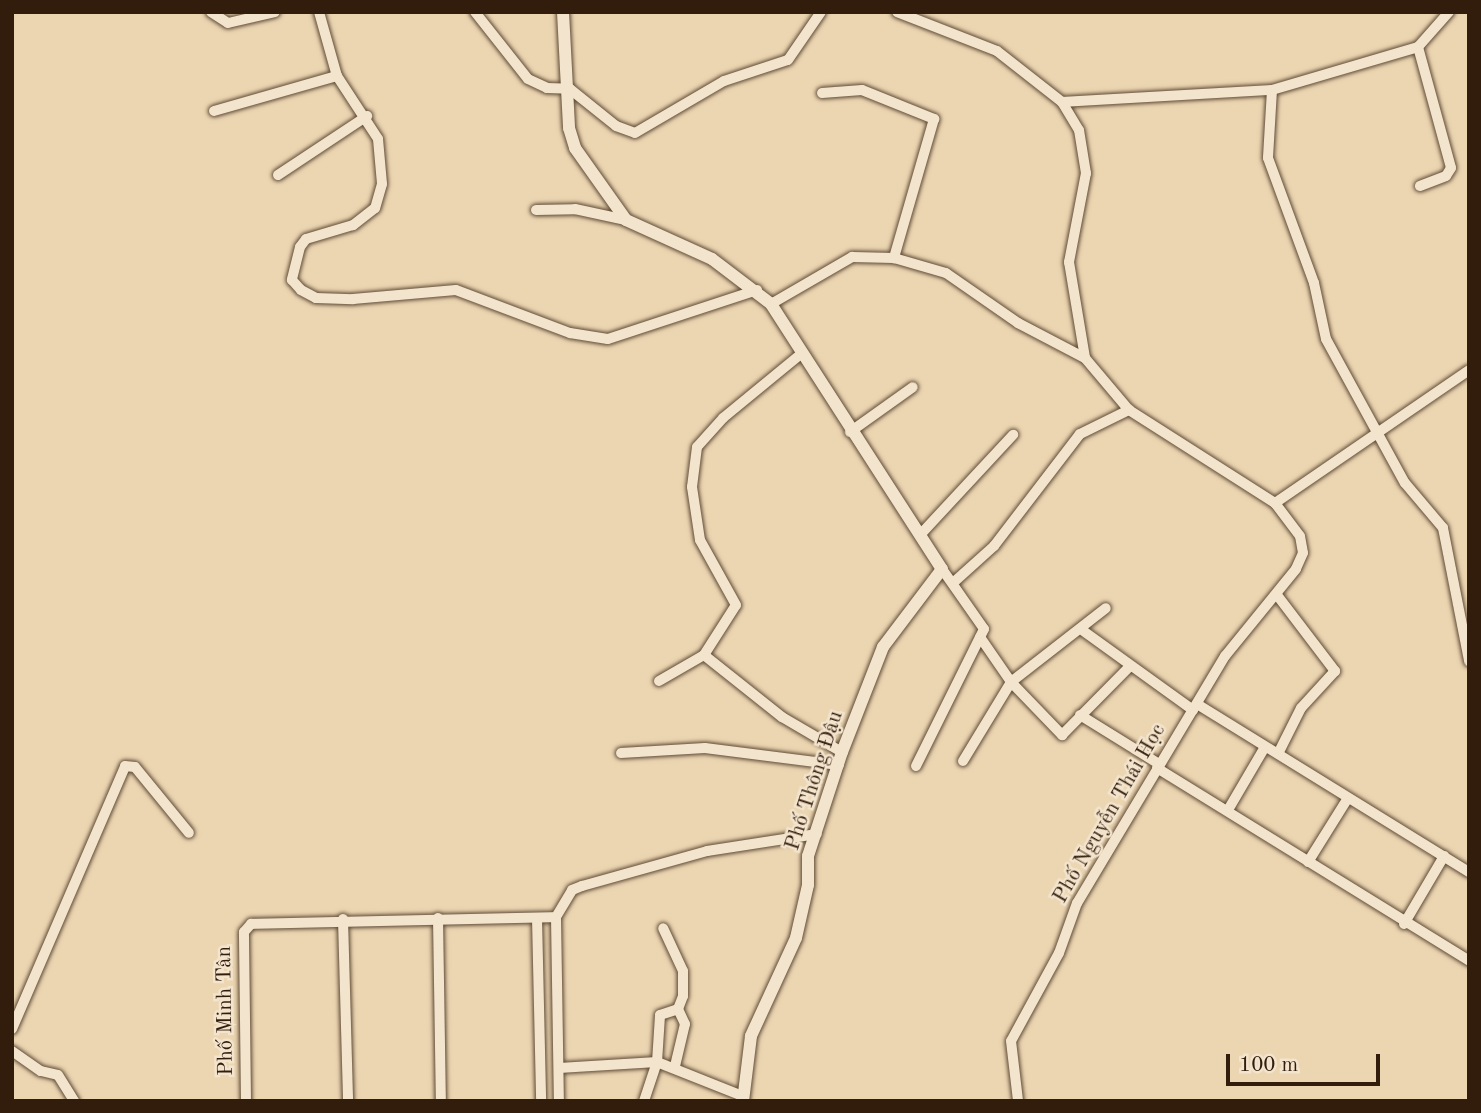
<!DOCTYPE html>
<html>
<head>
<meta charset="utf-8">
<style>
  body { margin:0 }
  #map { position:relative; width:1481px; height:1113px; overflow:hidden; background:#ecd6b2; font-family:"Old Standard TT",serif }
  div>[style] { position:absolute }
  .roads { filter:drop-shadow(0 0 2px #604b36) drop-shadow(0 0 2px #604b36) }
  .street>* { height:10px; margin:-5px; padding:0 5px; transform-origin:5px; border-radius:5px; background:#f3e4cd }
  .secondary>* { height:12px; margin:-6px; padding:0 6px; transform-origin:6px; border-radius:6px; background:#f3e4cd }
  span { translate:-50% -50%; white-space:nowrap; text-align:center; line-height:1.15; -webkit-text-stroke:5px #f3e4cd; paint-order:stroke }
  .street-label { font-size:21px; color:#321d0d }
  .frame { position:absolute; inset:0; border:14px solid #321d0d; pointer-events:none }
  .scale { position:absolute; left:1226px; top:1054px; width:154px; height:32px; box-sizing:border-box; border:4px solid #321d0d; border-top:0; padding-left:9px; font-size:21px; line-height:24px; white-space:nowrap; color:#321d0d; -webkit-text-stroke:5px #f3e4cd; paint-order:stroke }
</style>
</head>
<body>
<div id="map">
  <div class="roads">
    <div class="street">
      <i style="left:211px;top:12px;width:20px;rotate:33deg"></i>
      <i style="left:228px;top:23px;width:48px;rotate:-13.2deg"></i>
      <i style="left:319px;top:12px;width:66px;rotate:74.3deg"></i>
      <i style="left:337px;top:76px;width:75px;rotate:56.9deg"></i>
      <i style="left:378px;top:139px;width:45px;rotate:84.9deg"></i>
      <i style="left:382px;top:184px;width:25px;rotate:106deg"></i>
      <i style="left:375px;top:208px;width:28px;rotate:142deg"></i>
      <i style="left:353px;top:225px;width:49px;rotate:163.4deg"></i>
      <i style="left:306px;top:239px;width:10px;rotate:127deg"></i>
      <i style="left:300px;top:247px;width:34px;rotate:104deg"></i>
      <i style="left:292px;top:280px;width:13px;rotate:48deg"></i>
      <i style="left:301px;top:290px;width:17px;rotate:28deg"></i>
      <i style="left:316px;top:298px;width:37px;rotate:2deg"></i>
      <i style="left:353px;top:299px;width:103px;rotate:-5deg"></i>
      <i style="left:456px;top:290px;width:122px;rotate:20.7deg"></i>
      <i style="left:570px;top:333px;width:38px;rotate:9deg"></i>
      <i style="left:608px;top:339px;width:157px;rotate:-18.2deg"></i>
      <i style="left:475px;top:12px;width:85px;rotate:51.7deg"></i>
      <i style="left:528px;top:79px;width:21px;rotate:25deg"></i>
      <i style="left:547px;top:88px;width:23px;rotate:2deg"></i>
      <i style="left:570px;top:89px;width:59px;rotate:38.8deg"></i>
      <i style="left:616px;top:126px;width:20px;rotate:20deg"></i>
      <i style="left:635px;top:133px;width:103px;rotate:-30.3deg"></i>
      <i style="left:724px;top:81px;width:67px;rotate:-18.2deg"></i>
      <i style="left:788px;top:60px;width:58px;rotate:-55.5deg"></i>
      <i style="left:897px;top:12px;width:107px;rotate:21.3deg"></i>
      <i style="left:997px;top:51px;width:83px;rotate:38.1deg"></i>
      <i style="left:1062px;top:102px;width:33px;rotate:59deg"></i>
      <i style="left:1079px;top:130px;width:44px;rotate:80.8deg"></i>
      <i style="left:1086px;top:173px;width:91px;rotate:100.8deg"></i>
      <i style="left:1069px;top:262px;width:97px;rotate:80.5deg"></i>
      <i style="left:1418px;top:47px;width:125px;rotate:74.7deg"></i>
      <i style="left:1451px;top:168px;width:9px;rotate:122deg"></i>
      <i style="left:1446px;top:176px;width:28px;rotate:159deg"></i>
      <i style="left:1272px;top:90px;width:68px;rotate:93.4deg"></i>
      <i style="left:1268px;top:158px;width:133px;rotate:69.8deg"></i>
      <i style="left:1314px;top:283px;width:57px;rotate:77.9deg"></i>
      <i style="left:1326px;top:339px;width:164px;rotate:61.3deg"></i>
      <i style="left:1405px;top:483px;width:59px;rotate:49.8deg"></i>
      <i style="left:1443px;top:528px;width:136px;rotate:78.9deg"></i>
      <i style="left:822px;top:93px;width:40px;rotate:-4.3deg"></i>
      <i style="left:862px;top:90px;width:78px;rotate:21.9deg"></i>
      <i style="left:934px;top:119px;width:145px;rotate:106.1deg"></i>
      <i style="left:1062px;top:102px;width:210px;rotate:-3.3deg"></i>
      <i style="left:1272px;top:90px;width:152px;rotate:-16.4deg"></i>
      <i style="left:1418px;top:47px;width:47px;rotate:-48.5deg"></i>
      <i style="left:214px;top:111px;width:128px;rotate:-15.9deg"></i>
      <i style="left:278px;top:175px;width:107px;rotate:-33.5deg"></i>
      <i style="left:536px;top:210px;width:39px;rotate:-1deg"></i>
      <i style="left:575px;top:209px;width:52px;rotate:12.2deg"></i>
      <i style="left:771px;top:304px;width:94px;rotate:-30.1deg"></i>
      <i style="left:852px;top:257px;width:42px;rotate:1.4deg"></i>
      <i style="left:894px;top:258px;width:54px;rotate:16.1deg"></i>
      <i style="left:946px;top:273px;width:88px;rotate:34.8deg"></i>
      <i style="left:1018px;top:323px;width:76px;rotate:27.6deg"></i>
      <i style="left:1085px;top:358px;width:68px;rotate:49.8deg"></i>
      <i style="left:1129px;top:410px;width:173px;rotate:32.5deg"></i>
      <i style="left:1275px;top:503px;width:41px;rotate:52.9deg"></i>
      <i style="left:1300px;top:536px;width:17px;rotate:80deg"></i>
      <i style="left:1303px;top:553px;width:17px;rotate:114deg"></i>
      <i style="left:1296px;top:569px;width:112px;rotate:129.2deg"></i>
      <i style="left:1225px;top:656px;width:288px;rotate:120.9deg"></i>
      <i style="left:1077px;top:903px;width:53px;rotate:109.8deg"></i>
      <i style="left:1059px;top:953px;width:100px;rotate:118.6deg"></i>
      <i style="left:1011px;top:1041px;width:60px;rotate:83.3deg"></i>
      <i style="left:850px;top:432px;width:77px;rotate:-35.5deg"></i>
      <i style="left:1275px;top:503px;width:235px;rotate:-34.4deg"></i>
      <i style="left:920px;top:535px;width:137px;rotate:-47.1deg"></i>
      <i style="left:954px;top:582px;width:54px;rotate:-42deg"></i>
      <i style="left:994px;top:546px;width:141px;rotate:-52.5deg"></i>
      <i style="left:1080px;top:434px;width:55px;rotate:-26.1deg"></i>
      <i style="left:1277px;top:595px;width:96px;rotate:52.7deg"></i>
      <i style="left:1335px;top:671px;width:50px;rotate:132.6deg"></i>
      <i style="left:1301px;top:708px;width:51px;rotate:116.6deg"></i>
      <i style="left:1082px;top:630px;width:137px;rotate:35.8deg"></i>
      <i style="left:980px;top:637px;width:55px;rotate:55.4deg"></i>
      <i style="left:1011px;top:682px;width:74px;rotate:46.1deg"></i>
      <i style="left:1062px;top:735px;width:97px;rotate:-45.4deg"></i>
      <i style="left:704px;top:655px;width:100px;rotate:38.5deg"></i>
      <i style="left:782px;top:717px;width:69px;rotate:30.3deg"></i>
      <i style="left:659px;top:681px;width:52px;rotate:-30deg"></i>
      <i style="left:704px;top:655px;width:59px;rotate:-57.4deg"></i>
      <i style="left:736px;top:605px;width:74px;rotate:-119deg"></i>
      <i style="left:700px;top:540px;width:54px;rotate:-98.6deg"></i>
      <i style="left:692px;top:487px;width:40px;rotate:-82.9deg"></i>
      <i style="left:697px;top:447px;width:39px;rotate:-48deg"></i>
      <i style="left:723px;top:418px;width:102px;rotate:-39.4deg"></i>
      <i style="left:1197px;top:704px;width:320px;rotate:31.7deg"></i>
      <i style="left:1080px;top:715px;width:93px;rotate:31.8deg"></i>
      <i style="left:621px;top:753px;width:84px;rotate:-3.4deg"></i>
      <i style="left:705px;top:748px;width:135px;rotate:7.2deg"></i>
      <i style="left:963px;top:761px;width:92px;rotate:-58.7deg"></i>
      <i style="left:1011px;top:682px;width:120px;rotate:-37.9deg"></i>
      <i style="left:916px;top:766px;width:153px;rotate:-63.6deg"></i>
      <i style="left:984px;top:629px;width:73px;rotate:-125deg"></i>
      <i style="left:1157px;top:768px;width:367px;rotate:31.7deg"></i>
      <i style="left:1228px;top:810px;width:73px;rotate:-59.6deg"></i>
      <i style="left:1308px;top:862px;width:75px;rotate:-58deg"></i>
      <i style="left:556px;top:917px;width:31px;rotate:-59deg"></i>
      <i style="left:572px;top:890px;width:11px;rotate:-22deg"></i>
      <i style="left:582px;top:886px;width:130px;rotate:-15.6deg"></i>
      <i style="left:707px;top:851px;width:111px;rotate:-8.8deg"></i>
      <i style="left:556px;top:917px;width:184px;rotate:89.1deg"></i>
      <i style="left:438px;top:918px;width:183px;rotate:89.1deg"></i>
      <i style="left:537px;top:918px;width:183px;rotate:88.7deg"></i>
      <i style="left:343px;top:919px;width:182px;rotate:88.4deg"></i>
      <i style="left:1404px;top:924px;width:79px;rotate:-59.5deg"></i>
      <i style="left:12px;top:1029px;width:286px;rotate:-66.7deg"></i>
      <i style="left:125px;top:766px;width:10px;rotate:6deg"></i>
      <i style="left:135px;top:767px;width:85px;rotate:50.7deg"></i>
      <i style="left:12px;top:1051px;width:35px;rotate:35deg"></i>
      <i style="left:41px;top:1071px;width:17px;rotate:13deg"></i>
      <i style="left:58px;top:1075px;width:31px;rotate:58deg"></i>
      <i style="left:675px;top:1066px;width:43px;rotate:-76.6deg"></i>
      <i style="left:685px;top:1024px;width:17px;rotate:-115deg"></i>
      <i style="left:559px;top:1068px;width:98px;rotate:-3.5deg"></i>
      <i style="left:657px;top:1062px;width:89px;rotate:21.7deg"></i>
      <i style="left:246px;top:1101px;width:169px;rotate:-90.7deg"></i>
      <i style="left:244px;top:932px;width:11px;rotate:-49deg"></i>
      <i style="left:251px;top:924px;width:305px;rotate:-1.3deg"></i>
      <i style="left:644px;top:1101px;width:41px;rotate:-71.6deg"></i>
      <i style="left:657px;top:1062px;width:47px;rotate:-86.3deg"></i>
      <i style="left:660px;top:1015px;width:19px;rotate:-18deg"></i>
      <i style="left:678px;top:1009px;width:14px;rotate:-69deg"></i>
      <i style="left:683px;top:996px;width:25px;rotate:-90deg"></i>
      <i style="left:683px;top:971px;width:47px;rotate:-114.9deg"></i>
    </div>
    <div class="secondary">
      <i style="left:563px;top:12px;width:116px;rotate:87deg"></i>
      <i style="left:569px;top:128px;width:21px;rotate:73deg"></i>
      <i style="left:575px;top:148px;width:88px;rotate:54.7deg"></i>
      <i style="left:626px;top:220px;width:94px;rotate:24.4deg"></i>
      <i style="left:712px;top:259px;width:74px;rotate:37.3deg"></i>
      <i style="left:771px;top:304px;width:315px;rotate:57.2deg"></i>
      <i style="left:942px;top:569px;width:98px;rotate:127.1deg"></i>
      <i style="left:883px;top:647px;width:113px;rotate:111.3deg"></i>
      <i style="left:842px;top:752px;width:109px;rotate:108.1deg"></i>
      <i style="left:808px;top:856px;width:29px;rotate:90deg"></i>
      <i style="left:808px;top:885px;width:54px;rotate:102.8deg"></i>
      <i style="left:796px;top:938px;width:108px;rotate:114.7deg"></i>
      <i style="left:751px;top:1036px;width:65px;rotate:97deg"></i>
    </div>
  </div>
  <div class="street-label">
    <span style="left:815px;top:781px;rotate:-72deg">Phố Thông Đậu</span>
    <span style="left:1110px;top:814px;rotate:-60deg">Phố Nguyễn Thái Học</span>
    <span style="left:226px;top:1011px;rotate:-91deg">Phố Minh Tân</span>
  </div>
  <div class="frame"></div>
  <div class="scale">100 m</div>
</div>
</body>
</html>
